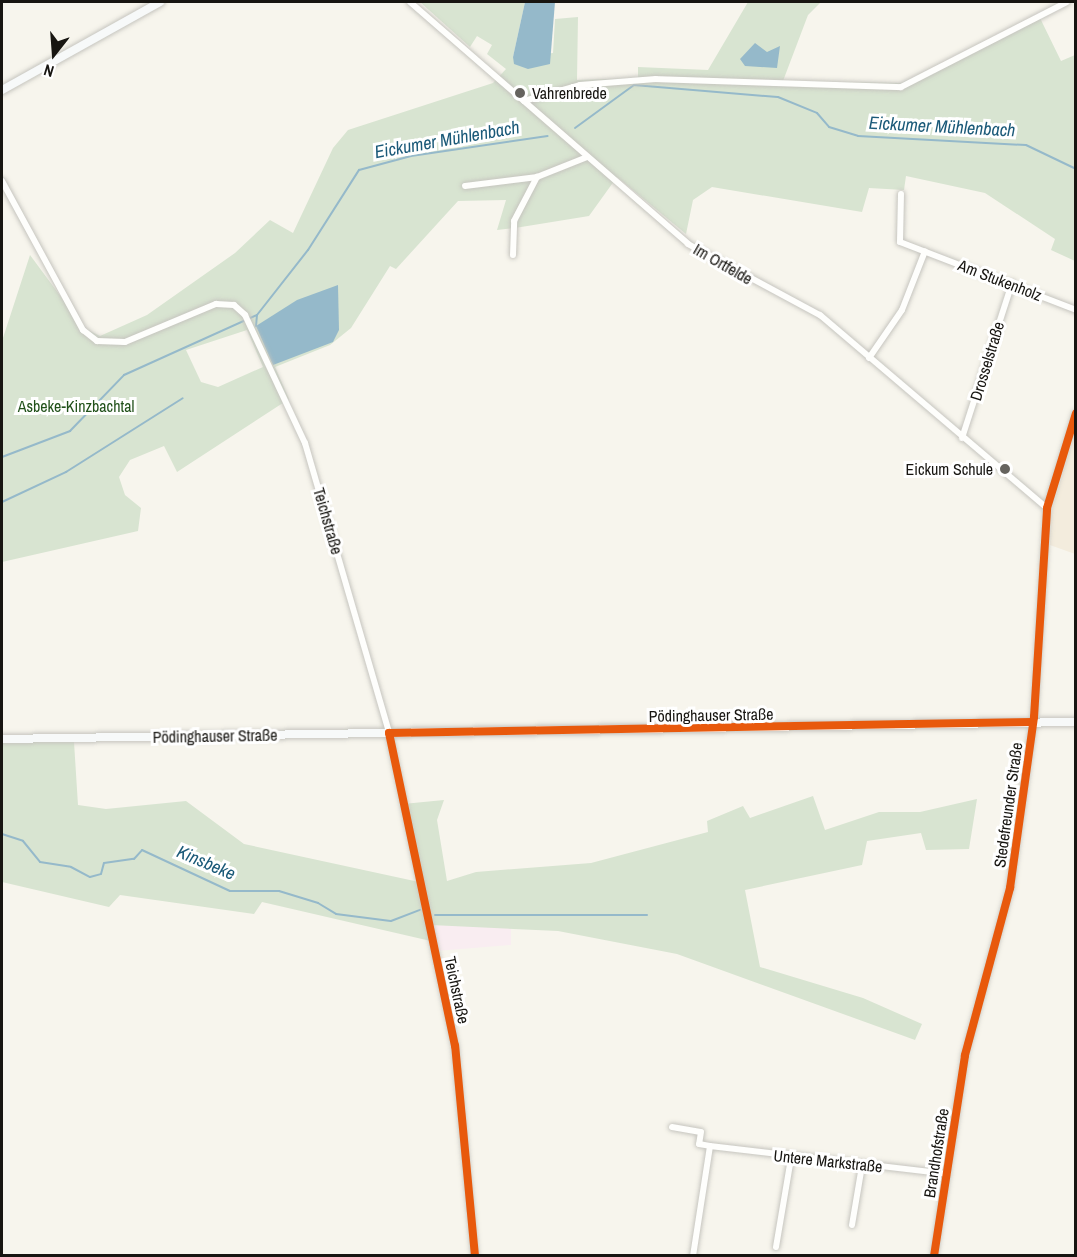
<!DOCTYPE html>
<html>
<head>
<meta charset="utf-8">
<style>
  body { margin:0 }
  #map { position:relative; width:1077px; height:1257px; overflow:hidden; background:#f7f5ed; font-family:"Archivo Narrow",sans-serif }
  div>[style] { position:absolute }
  .industrial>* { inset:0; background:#f9edf1 }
  .education>* { inset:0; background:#f3ecdd }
  .green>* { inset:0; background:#d8e4d1 }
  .water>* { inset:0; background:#95b9ca }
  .stream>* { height:2px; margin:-1px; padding:0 1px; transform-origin:1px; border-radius:1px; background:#95b9ca }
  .roads { filter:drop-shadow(0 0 2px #c6c5bf) drop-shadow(0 0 2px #c6c5bf) }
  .street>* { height:6px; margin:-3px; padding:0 3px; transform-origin:3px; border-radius:3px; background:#fefefc }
  .secondary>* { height:8px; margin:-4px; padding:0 4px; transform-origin:4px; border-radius:4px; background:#f7f9f9 }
  .cycleway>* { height:8px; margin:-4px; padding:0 4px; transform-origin:4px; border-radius:4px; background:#e8590c }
  .dots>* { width:16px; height:16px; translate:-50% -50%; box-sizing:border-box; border:3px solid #fff; border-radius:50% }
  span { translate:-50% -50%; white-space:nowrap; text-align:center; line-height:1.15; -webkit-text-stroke:6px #fff; paint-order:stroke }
  .poi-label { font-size:16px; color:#171511 }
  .left { translate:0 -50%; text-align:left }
  .right { translate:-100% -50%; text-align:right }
  .street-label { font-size:16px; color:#171511 }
  .park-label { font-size:16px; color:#21511a }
  .water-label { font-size:18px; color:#1a5978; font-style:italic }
  .frame { position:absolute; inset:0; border:3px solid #171511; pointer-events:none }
  .north { position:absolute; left:24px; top:24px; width:60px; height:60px; -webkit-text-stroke:4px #fff; paint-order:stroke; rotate:197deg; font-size:16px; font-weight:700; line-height:24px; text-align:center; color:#171511 }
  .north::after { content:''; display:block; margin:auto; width:21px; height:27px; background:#171511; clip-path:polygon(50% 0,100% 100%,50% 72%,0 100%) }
</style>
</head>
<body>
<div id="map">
  <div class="industrial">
    <i style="clip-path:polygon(431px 925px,511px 927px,511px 945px,436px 951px)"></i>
  </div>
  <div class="education">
    <i style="clip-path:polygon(1075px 432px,1075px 554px,1050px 545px,1051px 513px)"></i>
  </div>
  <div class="green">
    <i style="clip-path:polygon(evenodd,420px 2px,525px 2px,513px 57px,553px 53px,555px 19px,578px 17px,577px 80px,638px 78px,638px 67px,708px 70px,748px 2px,821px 2px,808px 15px,783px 81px,901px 83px,1040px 18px,1061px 61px,1075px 55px,1075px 261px,1051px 250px,1055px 239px,985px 193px,906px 176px,904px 190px,869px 188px,862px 212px,712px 187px,693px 200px,686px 234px,617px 177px,589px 216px,515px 228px,497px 230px,506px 200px,458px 201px,396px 269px,390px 266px,351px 328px,330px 345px,275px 367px,289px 399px,177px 472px,164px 446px,130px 460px,119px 477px,125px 495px,141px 508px,138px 531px,2px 562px,2px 341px,30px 255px,84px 328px,100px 336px,147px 315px,235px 253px,270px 220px,293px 233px,333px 148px,348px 130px,493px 83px,506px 69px,487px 54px,492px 45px,477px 36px,470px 47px,420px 2px,247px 330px,263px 367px,218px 387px,201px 382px,186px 350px,247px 330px)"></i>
    <i style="clip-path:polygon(2px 735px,74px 742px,78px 805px,106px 809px,186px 801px,244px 844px,419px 882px,403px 804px,444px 800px,437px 820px,447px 881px,476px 872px,591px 863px,708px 832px,707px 821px,743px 806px,750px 818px,813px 796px,825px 830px,879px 812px,920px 812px,977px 799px,969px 849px,926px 850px,921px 833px,867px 841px,862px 865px,745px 890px,760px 967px,863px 998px,922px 1024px,915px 1040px,677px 954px,558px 931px,431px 925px,435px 942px,262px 902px,254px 914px,120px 895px,109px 907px,2px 882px)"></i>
  </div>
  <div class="water">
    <i style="clip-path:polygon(525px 2px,555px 2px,550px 64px,528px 69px,514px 64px,513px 57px)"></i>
    <i style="clip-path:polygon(755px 43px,767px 52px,780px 46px,777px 68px,745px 66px,740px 59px)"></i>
    <i style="clip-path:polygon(338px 285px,339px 330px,333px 342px,273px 365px,256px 326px,297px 300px)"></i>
  </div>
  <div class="stream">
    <i style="left:575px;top:128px;width:73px;rotate:-36.1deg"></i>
    <i style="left:634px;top:85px;width:144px;rotate:4.8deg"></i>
    <i style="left:778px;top:97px;width:42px;rotate:22.3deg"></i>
    <i style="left:817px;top:113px;width:18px;rotate:49deg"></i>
    <i style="left:829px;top:127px;width:30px;rotate:17deg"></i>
    <i style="left:858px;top:136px;width:168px;rotate:3.1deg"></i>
    <i style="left:1026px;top:145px;width:55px;rotate:25.6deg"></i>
    <i style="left:256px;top:326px;width:11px;rotate:-85deg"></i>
    <i style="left:2px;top:457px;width:73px;rotate:-20.9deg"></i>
    <i style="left:70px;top:431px;width:78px;rotate:-46deg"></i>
    <i style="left:124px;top:375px;width:146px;rotate:-24.3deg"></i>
    <i style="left:257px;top:315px;width:83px;rotate:-51.9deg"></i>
    <i style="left:308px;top:250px;width:95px;rotate:-57.5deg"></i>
    <i style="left:359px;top:170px;width:54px;rotate:-15.1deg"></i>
    <i style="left:411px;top:156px;width:138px;rotate:-8.3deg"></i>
    <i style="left:2px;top:502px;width:71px;rotate:-25.1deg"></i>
    <i style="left:66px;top:472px;width:138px;rotate:-32.3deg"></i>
    <i style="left:2px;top:834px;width:22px;rotate:18deg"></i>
    <i style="left:23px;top:841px;width:27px;rotate:51deg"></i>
    <i style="left:40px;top:862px;width:31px;rotate:9deg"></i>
    <i style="left:71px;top:867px;width:21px;rotate:28deg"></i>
    <i style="left:90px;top:877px;width:11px;rotate:-15deg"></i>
    <i style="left:101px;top:874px;width:11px;rotate:-75deg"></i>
    <i style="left:104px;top:863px;width:30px;rotate:-8deg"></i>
    <i style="left:134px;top:859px;width:12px;rotate:-48deg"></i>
    <i style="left:142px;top:850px;width:97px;rotate:25deg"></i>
    <i style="left:230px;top:891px;width:49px"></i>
    <i style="left:279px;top:891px;width:41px;rotate:17.1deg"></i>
    <i style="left:318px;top:903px;width:21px;rotate:31deg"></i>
    <i style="left:336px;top:914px;width:55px;rotate:7.3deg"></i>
    <i style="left:391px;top:921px;width:31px;rotate:-21deg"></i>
    <i style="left:435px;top:915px;width:212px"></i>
  </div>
  <div class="roads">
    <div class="street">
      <i style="left:410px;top:2px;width:369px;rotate:41deg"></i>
      <i style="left:688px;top:244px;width:150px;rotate:28.3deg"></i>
      <i style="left:820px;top:315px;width:298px;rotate:40.4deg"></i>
      <i style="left:524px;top:101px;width:58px;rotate:-15.9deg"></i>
      <i style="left:580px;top:85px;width:76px;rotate:-4.5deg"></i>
      <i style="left:656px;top:79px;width:245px;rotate:1.9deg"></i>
      <i style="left:901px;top:87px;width:186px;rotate:-27.1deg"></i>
      <i style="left:2px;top:181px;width:170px;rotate:61.5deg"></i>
      <i style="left:83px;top:330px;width:18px;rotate:38deg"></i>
      <i style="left:97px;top:341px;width:28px;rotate:2deg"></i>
      <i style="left:125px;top:342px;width:99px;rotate:-22.7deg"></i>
      <i style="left:216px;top:304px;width:18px;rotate:3deg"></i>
      <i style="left:234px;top:305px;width:15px;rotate:42deg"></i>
      <i style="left:245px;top:315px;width:141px;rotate:64.9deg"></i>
      <i style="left:305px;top:443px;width:302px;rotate:73.8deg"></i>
      <i style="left:389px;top:733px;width:320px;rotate:78.1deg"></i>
      <i style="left:455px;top:1046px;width:211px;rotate:84.6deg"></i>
      <i style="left:465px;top:186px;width:73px;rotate:-7.1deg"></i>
      <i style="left:537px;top:177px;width:54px;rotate:-21.8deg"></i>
      <i style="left:901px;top:194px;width:48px;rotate:91.2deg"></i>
      <i style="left:900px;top:242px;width:189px;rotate:21.1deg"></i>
      <i style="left:513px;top:255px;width:34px;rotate:-88deg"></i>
      <i style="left:514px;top:221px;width:50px;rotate:-62.4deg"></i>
      <i style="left:869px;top:358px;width:58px;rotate:-55.5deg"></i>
      <i style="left:902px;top:310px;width:63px;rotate:-68.7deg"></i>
      <i style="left:962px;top:438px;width:163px;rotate:-72.1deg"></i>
      <i style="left:672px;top:1127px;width:29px;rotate:10deg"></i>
      <i style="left:701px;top:1132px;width:12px;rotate:99deg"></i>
      <i style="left:699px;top:1144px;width:11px;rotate:10deg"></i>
      <i style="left:852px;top:1225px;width:60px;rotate:-80.4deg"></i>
      <i style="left:776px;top:1247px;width:90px;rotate:-80.4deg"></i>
      <i style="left:693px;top:1256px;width:111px;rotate:-81.2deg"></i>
      <i style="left:710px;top:1146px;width:239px;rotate:6.7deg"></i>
      <i style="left:934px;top:1256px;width:203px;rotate:-81.2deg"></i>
      <i style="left:965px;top:1055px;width:173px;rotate:-74.9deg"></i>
      <i style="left:1010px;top:888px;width:173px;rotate:-82deg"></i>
      <i style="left:1034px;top:717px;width:209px;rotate:-86.4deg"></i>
      <i style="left:1047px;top:508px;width:99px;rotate:-73deg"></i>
    </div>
    <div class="secondary">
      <i style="left:2px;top:90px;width:181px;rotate:-29.1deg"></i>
      <i style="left:2px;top:739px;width:1074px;rotate:-0.91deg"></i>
    </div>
  </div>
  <div class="cycleway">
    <i style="left:475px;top:1256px;width:211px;rotate:-95.4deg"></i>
    <i style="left:455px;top:1046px;width:320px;rotate:-101.9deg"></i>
    <i style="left:389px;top:733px;width:643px;rotate:-0.98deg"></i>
    <i style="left:934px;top:1256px;width:203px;rotate:-81.2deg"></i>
    <i style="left:965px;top:1055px;width:173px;rotate:-74.9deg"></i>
    <i style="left:1010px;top:888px;width:173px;rotate:-82deg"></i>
    <i style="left:1034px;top:717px;width:209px;rotate:-86.4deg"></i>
    <i style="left:1047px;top:508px;width:99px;rotate:-73deg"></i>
  </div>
  <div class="dots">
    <i style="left:520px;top:93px;background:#65635e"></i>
    <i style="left:1005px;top:469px;background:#65635e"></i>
  </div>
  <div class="poi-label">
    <span class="left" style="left:532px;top:93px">Vahrenbrede</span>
    <span class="right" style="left:993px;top:469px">Eickum Schule</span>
  </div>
  <div class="street-label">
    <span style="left:723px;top:264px;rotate:30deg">Im Ortfelde</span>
    <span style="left:1000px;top:280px;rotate:21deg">Am Stukenholz</span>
    <span style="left:987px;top:361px;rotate:-73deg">Drosselstraße</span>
    <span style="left:328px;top:521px;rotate:74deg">Teichstraße</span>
    <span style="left:711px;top:715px;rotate:-1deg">Pödinghauser Straße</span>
    <span style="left:215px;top:736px;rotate:-1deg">Pödinghauser Straße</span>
    <span style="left:1008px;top:805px;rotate:-82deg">Stedefreunder Straße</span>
    <span style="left:457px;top:990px;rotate:78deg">Teichstraße</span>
    <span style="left:936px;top:1153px;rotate:-81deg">Brandhofstraße</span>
    <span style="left:828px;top:1161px;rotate:6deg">Untere Markstraße</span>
  </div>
  <div class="park-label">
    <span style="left:76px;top:406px">Asbeke-Kinzbachtal</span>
  </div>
  <div class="water-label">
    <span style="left:942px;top:127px;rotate:3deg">Eickumer Mühlenbach</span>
    <span style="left:447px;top:140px;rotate:-10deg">Eickumer Mühlenbach</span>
    <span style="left:206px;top:863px;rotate:23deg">Kinsbeke</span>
  </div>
  <div class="frame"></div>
  <div class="north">N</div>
</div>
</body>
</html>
